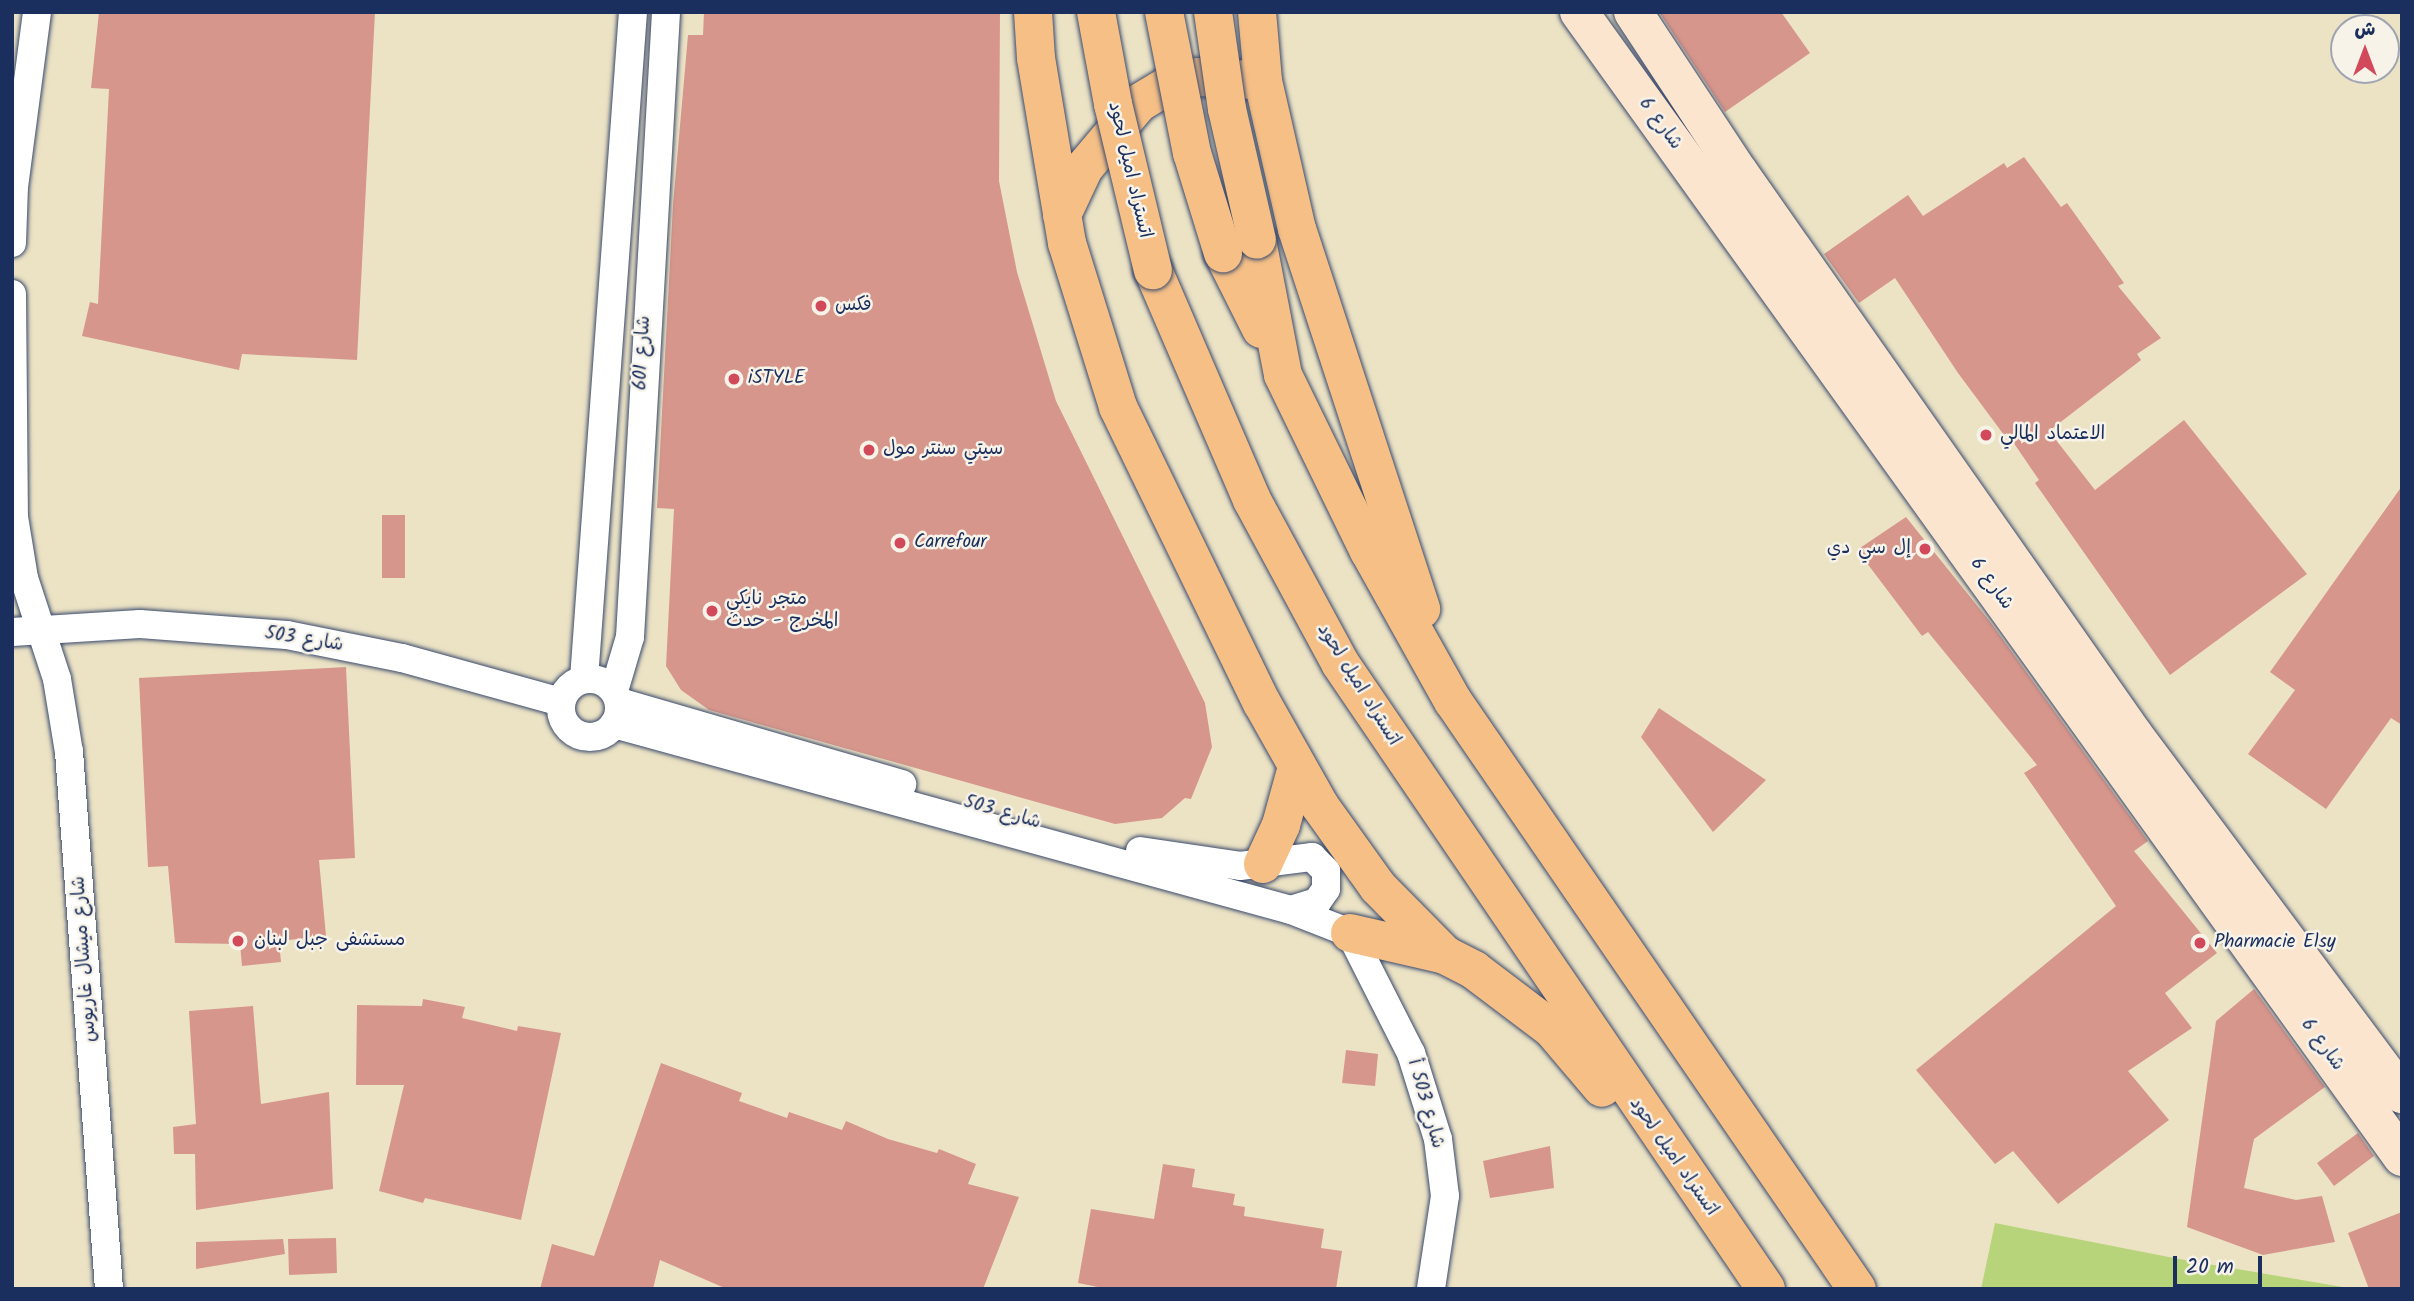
<!DOCTYPE html>
<html>
<head>
<meta charset="utf-8">
<style>
  body { margin:0 }
  #map { position:relative; width:2414px; height:1301px; overflow:hidden; background:#ece3c5; font-family:Kalam,"Playpen Sans Arabic",sans-serif }
  div>[style] { position:absolute }
  .green>* { inset:0; background:#b7d47b }
  .building>* { inset:0; background:#d6968c }
  .roads { filter:drop-shadow(0 0 2px #3a4a6d) drop-shadow(0 0 2px #3a4a6d) }
  .street>* { height:28px; margin:-14px; padding:0 14px; transform-origin:14px; border-radius:14px; background:#fff }
  .street>.ring { margin:-14px; padding:0; box-sizing:content-box; background:none; border:28px solid #fff; border-radius:50% }
  .secondary>* { height:38px; margin:-19px; padding:0 19px; transform-origin:19px; border-radius:19px; background:#fbe5cf }
  .highway>* { height:38px; margin:-19px; padding:0 19px; transform-origin:19px; border-radius:19px; background:#f5bf86 }
  .bridges { filter:drop-shadow(0 0 2px #3a4a6d) drop-shadow(0 0 2px #3a4a6d) }
  .highway-bridge>* { height:38px; margin:-19px; padding:0 19px; transform-origin:19px; border-radius:19px; background:#f5bf86 }
  .dots>* { width:19px; height:19px; translate:-50% -50%; box-sizing:border-box; border:4px solid #f7f3e8; border-radius:50% }
  span { translate:-50% -50%; white-space:nowrap; text-align:center; line-height:1.15; -webkit-text-stroke:5px #f7f3e8; paint-order:stroke }
  .street-label { font-size:19px; color:#1b2f5e }
  .poi-label { font-size:19px; color:#1b2f5e }
  .left { translate:0 -50%; text-align:left }
  .right { translate:-100% -50%; text-align:right }
  .frame { position:absolute; inset:0; border:14px solid #1b2f5e; pointer-events:none }
  .north { position:absolute; left:2330px; top:14px; width:70px; height:70px; box-sizing:border-box; background:#f7f3e8; border:2px solid #9fa5b1; border-radius:50%; rotate:0deg; font-size:19px; font-weight:700; line-height:28px; text-align:center; color:#1b2f5e }
  .north::after { content:''; display:block; margin:auto; width:24px; height:32px; background:#d1495b; clip-path:polygon(50% 0,100% 100%,50% 72%,0 100%) }
  .scale { position:absolute; left:2173px; top:1256px; width:89px; height:32px; box-sizing:border-box; border:4px solid #1b2f5e; border-top:0; padding-left:9px; font-size:21px; line-height:24px; white-space:nowrap; color:#1b2f5e; -webkit-text-stroke:5px #f7f3e8; paint-order:stroke }
</style>
</head>
<body>
<div id="map">
  <div class="green">
    <i style="clip-path:polygon(1995px 1223px,2179px 1259px,2354px 1289px,1981px 1289px)"></i>
  </div>
  <div class="building">
    <i style="clip-path:polygon(99px 12px,375px 12px,357px 360px,242px 354px,239px 370px,82px 336px,90px 302px,98px 304px,109px 89px,91px 88px)"></i>
    <i style="clip-path:polygon(704px 12px,1000px 12px,999px 181px,1017px 272px,1056px 401px,1205px 703px,1212px 747px,1191px 799px,1185px 798px,1162px 818px,1115px 824px,709px 710px,681px 690px,666px 666px,674px 509px,657px 508px,673px 205px,688px 35px,703px 35px)"></i>
    <i style="clip-path:polygon(1659px 12px,1781px 12px,1810px 53px,1725px 112px)"></i>
    <i style="clip-path:polygon(2024px 157px,2061px 207px,2067px 203px,2124px 283px,2118px 286px,2161px 338px,2137px 354px,2141px 360px,2049px 431px,2095px 490px,2184px 420px,2307px 574px,2170px 675px,2035px 483px,2039px 480px,2007px 433px,2004px 435px,1958px 373px,1895px 278px,1859px 303px,1824px 254px,1908px 195px,1923px 216px,2004px 163px,2007px 168px)"></i>
    <i style="clip-path:polygon(2402px 486px,2402px 725px,2391px 718px,2326px 809px,2248px 754px,2295px 690px,2270px 672px)"></i>
    <i style="clip-path:polygon(382px 515px,405px 515px,405px 578px,382px 578px)"></i>
    <i style="clip-path:polygon(1906px 517px,1991px 623px,2148px 841px,2134px 851px,2217px 953px,2165px 993px,2192px 1028px,2128px 1071px,2169px 1120px,2058px 1204px,2013px 1151px,1995px 1164px,1916px 1070px,2116px 906px,2024px 773px,2037px 765px,1928px 632px,1922px 636px,1857px 550px)"></i>
    <i style="clip-path:polygon(346px 667px,355px 858px,319px 860px,326px 936px,279px 941px,281px 962px,242px 966px,240px 944px,175px 943px,168px 866px,148px 867px,139px 678px)"></i>
    <i style="clip-path:polygon(1659px 708px,1766px 780px,1713px 832px,1641px 737px)"></i>
    <i style="clip-path:polygon(2254px 989px,2325px 1087px,2254px 1139px,2244px 1188px,2296px 1200px,2322px 1196px,2335px 1242px,2263px 1255px,2187px 1227px,2216px 1021px)"></i>
    <i style="clip-path:polygon(423px 999px,465px 1007px,462px 1018px,517px 1031px,518px 1026px,561px 1033px,521px 1220px,425px 1198px,423px 1203px,379px 1191px,404px 1085px,356px 1085px,357px 1005px,422px 1006px)"></i>
    <i style="clip-path:polygon(253px 1006px,261px 1104px,329px 1092px,333px 1189px,196px 1210px,195px 1154px,174px 1154px,173px 1127px,196px 1124px,189px 1011px)"></i>
    <i style="clip-path:polygon(1346px 1050px,1378px 1054px,1375px 1086px,1342px 1083px)"></i>
    <i style="clip-path:polygon(661px 1063px,742px 1093px,739px 1101px,787px 1118px,789px 1112px,842px 1130px,846px 1121px,888px 1139px,937px 1153px,939px 1149px,976px 1164px,968px 1184px,1019px 1197px,983px 1289px,727px 1289px,660px 1260px,653px 1289px,540px 1289px,552px 1244px,594px 1256px)"></i>
    <i style="clip-path:polygon(2358px 1133px,2374px 1156px,2334px 1186px,2317px 1163px)"></i>
    <i style="clip-path:polygon(1550px 1146px,1554px 1188px,1490px 1198px,1483px 1161px)"></i>
    <i style="clip-path:polygon(1163px 1164px,1195px 1169px,1192px 1187px,1235px 1194px,1233px 1205px,1245px 1207px,1244px 1216px,1324px 1229px,1321px 1248px,1342px 1251px,1336px 1289px,1108px 1289px,1078px 1283px,1091px 1209px,1154px 1219px)"></i>
    <i style="clip-path:polygon(2402px 1212px,2402px 1289px,2369px 1289px,2348px 1233px)"></i>
    <i style="clip-path:polygon(336px 1238px,337px 1273px,289px 1275px,288px 1239px)"></i>
    <i style="clip-path:polygon(283px 1239px,285px 1254px,196px 1269px,196px 1242px)"></i>
  </div>
  <div class="roads">
    <div class="street">
      <i style="left:12px;top:243px;width:56px;rotate:-88deg"></i>
      <i style="left:14px;top:187px;width:177px;rotate:-82.5deg"></i>
      <i style="left:12px;top:294px;width:223px;rotate:89.5deg"></i>
      <i style="left:14px;top:517px;width:62px;rotate:80.7deg"></i>
      <i style="left:24px;top:578px;width:106px;rotate:71.9deg"></i>
      <i style="left:57px;top:679px;width:74px;rotate:80.7deg"></i>
      <i style="left:69px;top:752px;width:538px;rotate:85.74deg"></i>
      <i style="left:12px;top:632px;width:128px;rotate:-3.6deg"></i>
      <i style="left:140px;top:624px;width:147px;rotate:4.3deg"></i>
      <i style="left:287px;top:635px;width:117px;rotate:11.3deg"></i>
      <i style="left:402px;top:658px;width:165px;rotate:15.5deg"></i>
      <i class="ring" style="left:561px;top:679px;width:30px;height:30px"></i>
      <i style="left:584px;top:679px;width:669px;rotate:-85.8deg"></i>
      <i style="left:614px;top:691px;width:56px;rotate:-73.5deg"></i>
      <i style="left:630px;top:637px;width:626px;rotate:-86.7deg"></i>
      <i style="left:619px;top:702px;width:295px;rotate:16.2deg"></i>
      <i style="left:614px;top:724px;width:702px;rotate:15.36deg"></i>
      <i style="left:1291px;top:910px;width:63px;rotate:21.3deg"></i>
      <i style="left:1350px;top:933px;width:135px;rotate:63.1deg"></i>
      <i style="left:1411px;top:1053px;width:90px;rotate:72.6deg"></i>
      <i style="left:1438px;top:1139px;width:57px;rotate:83deg"></i>
      <i style="left:1445px;top:1196px;width:94px;rotate:98.6deg"></i>
      <i style="left:1140px;top:851px;width:101px;rotate:8.5deg"></i>
      <i style="left:1240px;top:866px;width:73px;rotate:-7.1deg"></i>
      <i style="left:1312px;top:857px;width:20px;rotate:45deg"></i>
      <i style="left:1326px;top:871px;width:18px;rotate:90deg"></i>
      <i style="left:1326px;top:889px;width:16px;rotate:125deg"></i>
      <i style="left:1317px;top:902px;width:27px;rotate:163deg"></i>
    </div>
    <div class="secondary">
      <i style="left:1579px;top:12px;width:1410px;rotate:54.29deg"></i>
      <i style="left:1633px;top:12px;width:191px;rotate:56.6deg"></i>
      <i style="left:1738px;top:171px;width:689px;rotate:54.93deg"></i>
      <i style="left:2134px;top:735px;width:448px;rotate:53.3deg"></i>
    </div>
    <div class="highway">
      <i style="left:1033px;top:12px;width:46px;rotate:86.3deg"></i>
      <i style="left:1036px;top:58px;width:188px;rotate:80.5deg"></i>
      <i style="left:1067px;top:243px;width:172px;rotate:72.7deg"></i>
      <i style="left:1118px;top:407px;width:329px;rotate:64.1deg"></i>
      <i style="left:1262px;top:703px;width:118px;rotate:60.6deg"></i>
      <i style="left:1320px;top:806px;width:100px;rotate:54.4deg"></i>
      <i style="left:1378px;top:887px;width:95px;rotate:45.4deg"></i>
      <i style="left:1257px;top:12px;width:69px;rotate:85deg"></i>
      <i style="left:1263px;top:81px;width:152px;rotate:77.1deg"></i>
      <i style="left:1297px;top:229px;width:400px;rotate:71.9deg"></i>
      <i style="left:1062px;top:215px;width:52px;rotate:-64.9deg"></i>
      <i style="left:1084px;top:168px;width:85px;rotate:-49.8deg"></i>
      <i style="left:1139px;top:103px;width:33px;rotate:-31deg"></i>
      <i style="left:1167px;top:86px;width:32px;rotate:-16deg"></i>
      <i style="left:1198px;top:77px;width:56px;rotate:3.1deg"></i>
      <i style="left:1257px;top:240px;width:137px;rotate:79.1deg"></i>
      <i style="left:1283px;top:375px;width:196px;rotate:64deg"></i>
      <i style="left:1369px;top:551px;width:172px;rotate:60.8deg"></i>
      <i style="left:1453px;top:701px;width:713px;rotate:55.51deg"></i>
      <i style="left:1223px;top:253px;width:85px;rotate:63.4deg"></i>
      <i style="left:1153px;top:270px;width:250px;rotate:66.7deg"></i>
      <i style="left:1252px;top:500px;width:185px;rotate:61.6deg"></i>
      <i style="left:1340px;top:663px;width:757px;rotate:55.76deg"></i>
      <i style="left:1263px;top:864px;width:43px;rotate:-65.2deg"></i>
      <i style="left:1281px;top:825px;width:60px;rotate:-74.6deg"></i>
      <i style="left:1350px;top:933px;width:98px;rotate:13deg"></i>
      <i style="left:1445px;top:955px;width:33px;rotate:27deg"></i>
      <i style="left:1474px;top:970px;width:98px;rotate:37.1deg"></i>
      <i style="left:1552px;top:1029px;width:77px;rotate:49.7deg"></i>
    </div>
  </div>
  <div class="bridges">
    <div class="highway-bridge">
      <i style="left:1096px;top:12px;width:94px;rotate:79.5deg"></i>
      <i style="left:1113px;top:104px;width:171px;rotate:76.5deg"></i>
      <i style="left:1164px;top:12px;width:144px;rotate:78.8deg"></i>
      <i style="left:1192px;top:153px;width:105px;rotate:72.8deg"></i>
      <i style="left:1213px;top:12px;width:98px;rotate:81.8deg"></i>
      <i style="left:1227px;top:109px;width:134px;rotate:77.1deg"></i>
    </div>
  </div>
  <div class="dots">
    <i style="left:821px;top:306px;background:#d1495b"></i>
    <i style="left:734px;top:379px;background:#d1495b"></i>
    <i style="left:1986px;top:435px;background:#d1495b"></i>
    <i style="left:869px;top:450px;background:#d1495b"></i>
    <i style="left:900px;top:543px;background:#d1495b"></i>
    <i style="left:1925px;top:549px;background:#d1495b"></i>
    <i style="left:712px;top:611px;background:#d1495b"></i>
    <i style="left:238px;top:941px;background:#d1495b"></i>
    <i style="left:2200px;top:943px;background:#d1495b"></i>
  </div>
  <div class="street-label">
    <span style="left:1660px;top:124px;rotate:54deg">شارع 6</span>
    <span style="left:1129px;top:170px;rotate:77deg">اتستراد اميل لحود</span>
    <span style="left:643px;top:353px;rotate:-87deg">شارع 601</span>
    <span style="left:1991px;top:584px;rotate:54deg">شارع 6</span>
    <span style="left:304px;top:640px;rotate:9deg">شارع 503</span>
    <span style="left:1358px;top:685px;rotate:58deg">اتستراد اميل لحود</span>
    <span style="left:1002px;top:813px;rotate:16deg">شارع 503</span>
    <span style="left:85px;top:959px;rotate:-94deg">شارع ميشال غاريوس</span>
    <span style="left:2322px;top:1045px;rotate:54deg">شارع 6</span>
    <span style="left:1425px;top:1104px;rotate:74deg">شارع 503 أ</span>
    <span style="left:1673px;top:1157px;rotate:55deg">اتستراد اميل لحود</span>
  </div>
  <div class="poi-label">
    <span class="left" style="left:835px;top:306px">فكس</span>
    <span class="left" style="left:748px;top:379px">iSTYLE</span>
    <span class="left" style="left:2000px;top:435px">الاعتماد المالي</span>
    <span class="left" style="left:883px;top:450px">سيتي سنتر مول</span>
    <span class="left" style="left:914px;top:543px">Carrefour</span>
    <span class="right" style="left:1911px;top:549px">إل سي دي</span>
    <span class="left" style="left:726px;top:611px">متجر نايكي<br>المخرج - حدث</span>
    <span class="left" style="left:254px;top:941px">مستشفى جبل لبنان</span>
    <span class="left" style="left:2214px;top:943px">Pharmacie Elsy</span>
  </div>
  <div class="frame"></div>
  <div class="north">ش</div>
  <div class="scale">20 m</div>
</div>
</body>
</html>
